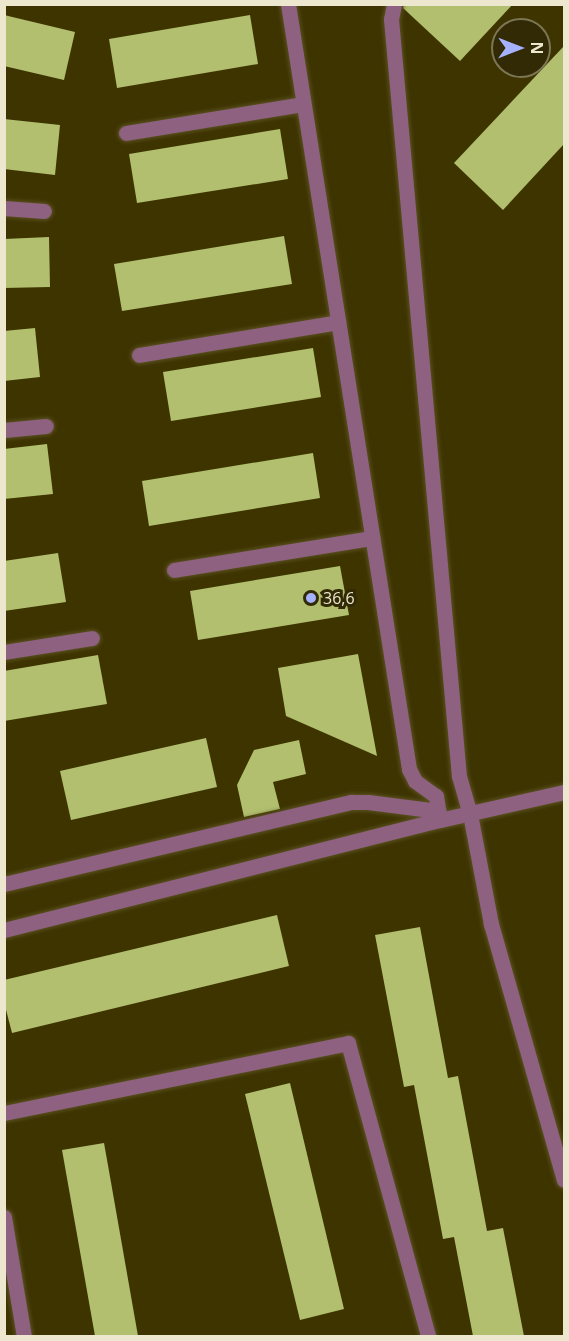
<!DOCTYPE html>
<html>
<head>
<meta charset="utf-8">
<style>
  body { margin:0 }
  #map { position:relative; width:569px; height:1341px; overflow:hidden; background:#3e3400; font-family:"Open Sans",sans-serif }
  div>[style] { position:absolute }
  .building>* { inset:0; background:#b1bf6f }
  .roads { filter:drop-shadow(0 0 2px #5a5121) drop-shadow(0 0 2px #5a5121) }
  .minor>* { height:15px; margin:-7.5px; padding:0 7.5px; transform-origin:7.5px; border-radius:7.5px; background:#8e6181 }
  .dots>* { width:16px; height:16px; translate:-50% -50%; box-sizing:border-box; border:3px solid #322a05; border-radius:50% }
  span { translate:-50% -50%; white-space:nowrap; text-align:center; line-height:1.15; -webkit-text-stroke:6px #322a05; paint-order:stroke }
  .poi-label { font-size:16px; color:#ece7ce }
  .left { translate:0 -50%; text-align:left }
  .frame { position:absolute; inset:0; border:6px solid #ece7ce; pointer-events:none }
  .north { position:absolute; left:491px; top:18px; width:60px; height:60px; box-sizing:border-box; background:#322a05; border:2px solid #7c7655; border-radius:50%; rotate:90deg; font-size:16px; font-weight:700; line-height:24px; text-align:center; color:#ece7ce }
  .north::after { content:''; display:block; margin:auto; width:21px; height:27px; background:#a6b1fc; clip-path:polygon(50% 0,100% 100%,50% 72%,0 100%) }
</style>
</head>
<body>
<div id="map">
  <div class="building">
    <i style="clip-path:polygon(404px 4px,513px 4px,460px 61px,403px 8px)"></i>
    <i style="clip-path:polygon(4px 15px,75px 32px,64px 80px,4px 66px)"></i>
    <i style="clip-path:polygon(250px 15px,258px 64px,117px 88px,109px 39px)"></i>
    <i style="clip-path:polygon(564px 46px,564px 144px,503px 210px,454px 163px)"></i>
    <i style="clip-path:polygon(4px 119px,60px 125px,55px 175px,4px 169px)"></i>
    <i style="clip-path:polygon(280px 129px,288px 179px,137px 203px,129px 154px)"></i>
    <i style="clip-path:polygon(284px 236px,292px 284px,122px 311px,114px 264px)"></i>
    <i style="clip-path:polygon(49px 237px,50px 287px,4px 288px,4px 239px)"></i>
    <i style="clip-path:polygon(35px 328px,40px 377px,4px 381px,4px 331px)"></i>
    <i style="clip-path:polygon(313px 348px,321px 397px,171px 421px,163px 372px)"></i>
    <i style="clip-path:polygon(47px 444px,53px 494px,4px 499px,4px 449px)"></i>
    <i style="clip-path:polygon(313px 453px,320px 498px,149px 526px,142px 481px)"></i>
    <i style="clip-path:polygon(58px 553px,66px 602px,4px 611px,4px 561px)"></i>
    <i style="clip-path:polygon(340px 566px,349px 615px,198px 640px,190px 591px)"></i>
    <i style="clip-path:polygon(358px 654px,377px 756px,286px 716px,278px 668px)"></i>
    <i style="clip-path:polygon(98px 655px,107px 704px,4px 721px,4px 671px)"></i>
    <i style="clip-path:polygon(206px 738px,217px 787px,71px 820px,60px 771px)"></i>
    <i style="clip-path:polygon(299px 740px,306px 774px,273px 782px,280px 809px,244px 817px,237px 785px,254px 750px)"></i>
    <i style="clip-path:polygon(277px 915px,289px 966px,12px 1033px,4px 1002px,4px 980px)"></i>
    <i style="clip-path:polygon(420px 927px,448px 1078px,458px 1076px,487px 1231px,503px 1228px,524px 1336px,473px 1336px,454px 1237px,443px 1239px,414px 1085px,404px 1087px,375px 935px)"></i>
    <i style="clip-path:polygon(290px 1083px,344px 1309px,300px 1320px,245px 1094px)"></i>
    <i style="clip-path:polygon(104px 1143px,109px 1171px,138px 1336px,95px 1336px,62px 1150px)"></i>
  </div>
  <div class="roads">
    <div class="minor">
      <i style="left:288px;top:4px;width:775px;rotate:81.01deg"></i>
      <i style="left:409px;top:769px;width:13px;rotate:63deg"></i>
      <i style="left:415px;top:781px;width:26px;rotate:36deg"></i>
      <i style="left:436px;top:796px;width:24px;rotate:81deg"></i>
      <i style="left:394px;top:4px;width:15px;rotate:101deg"></i>
      <i style="left:391px;top:19px;width:760px;rotate:84.87deg"></i>
      <i style="left:459px;top:776px;width:40px;rotate:74deg"></i>
      <i style="left:470px;top:814px;width:112px;rotate:79.2deg"></i>
      <i style="left:491px;top:924px;width:266px;rotate:74.1deg"></i>
      <i style="left:126px;top:133px;width:179px;rotate:-9.3deg"></i>
      <i style="left:4px;top:208px;width:40px;rotate:4.3deg"></i>
      <i style="left:139px;top:355px;width:202px;rotate:-9.4deg"></i>
      <i style="left:4px;top:430px;width:42px;rotate:-5.4deg"></i>
      <i style="left:174px;top:570px;width:201px;rotate:-9.2deg"></i>
      <i style="left:4px;top:652px;width:89px;rotate:-9deg"></i>
      <i style="left:4px;top:884px;width:357px;rotate:-13.3deg"></i>
      <i style="left:351px;top:802px;width:17px"></i>
      <i style="left:368px;top:802px;width:71px;rotate:7.3deg"></i>
      <i style="left:4px;top:930px;width:450px;rotate:-14.2deg"></i>
      <i style="left:440px;top:820px;width:127px;rotate:-12.7deg"></i>
      <i style="left:4px;top:1113px;width:351px;rotate:-11.5deg"></i>
      <i style="left:348px;top:1043px;width:304px;rotate:74.7deg"></i>
      <i style="left:4px;top:1217px;width:121px;rotate:80.5deg"></i>
    </div>
  </div>
  <div class="dots">
    <i style="left:311px;top:598px;background:#a6b1fc"></i>
  </div>
  <div class="poi-label">
    <span class="left" style="left:323px;top:598px">36,6</span>
  </div>
  <div class="frame"></div>
  <div class="north">N</div>
</div>
</body>
</html>
